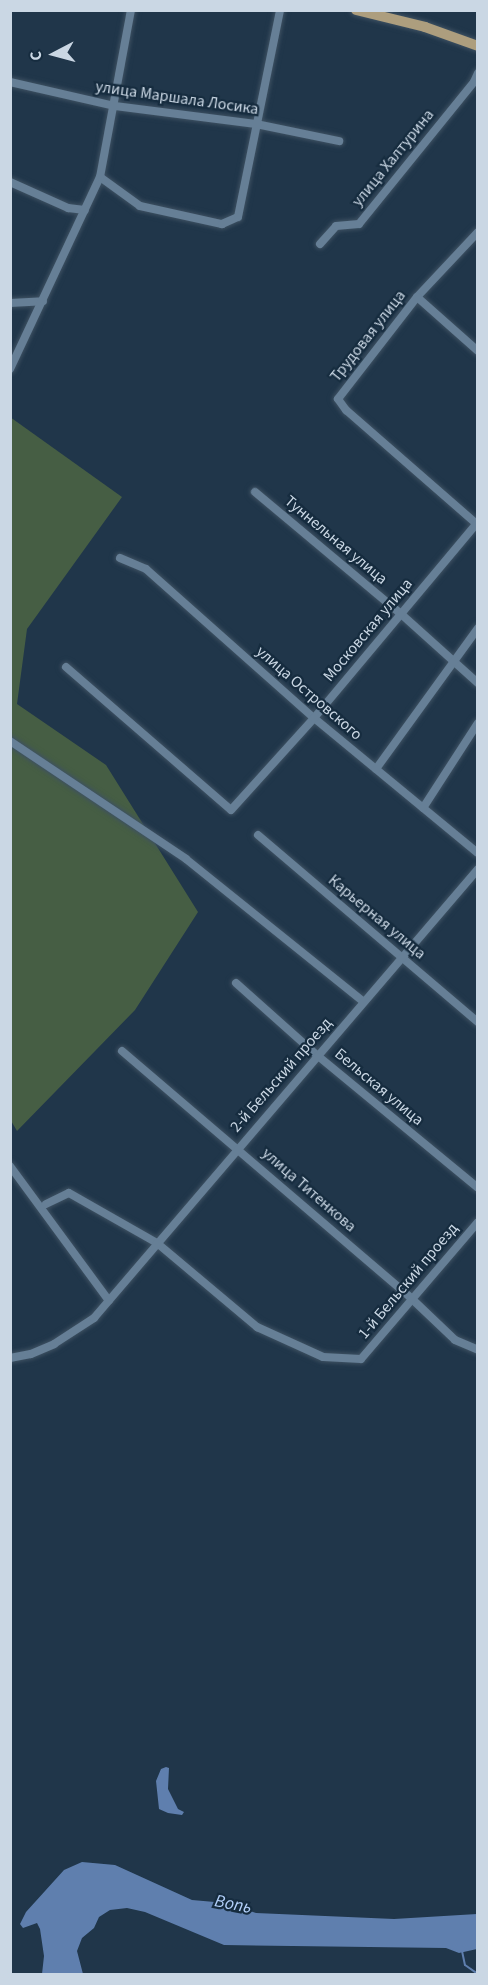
<!DOCTYPE html>
<html>
<head>
<meta charset="utf-8">
<style>
  body { margin:0 }
  #map { position:relative; width:488px; height:1985px; overflow:hidden; background:#20364a; font-family:"Source Sans 3",sans-serif }
  div>[style] { position:absolute }
  .green>* { inset:0; background:#465e44 }
  .water>* { inset:0; background:#5f7fae }
  .stream>* { height:2px; margin:-1px; padding:0 1px; transform-origin:1px; border-radius:1px; background:#5f7fae }
  .roads { filter:drop-shadow(0 0 2px #3e5162) drop-shadow(0 0 2px #3e5162) }
  .minor>* { height:8px; margin:-4px; padding:0 4px; transform-origin:4px; border-radius:4px; background:#667f96 }
  .major>* { height:10px; margin:-5px; padding:0 5px; transform-origin:5px; border-radius:5px; background:#ad9e7e }
  span { translate:-50% -50%; white-space:nowrap; text-align:center; line-height:1.15; -webkit-text-stroke:4.5px #162c3f; paint-order:stroke }
  .street-label { font-size:16px; color:#cad7e4 }
  .water-label { font-size:18px; color:#b3d0fa; font-style:italic }
  .frame { position:absolute; inset:0; border:12px solid #cad7e4; pointer-events:none }
  .north { position:absolute; left:24px; top:24px; width:60px; height:60px; -webkit-text-stroke:4px #162c3f; paint-order:stroke; rotate:264deg; font-size:16px; font-weight:700; line-height:24px; text-align:center; color:#cad7e4 }
  .north::after { content:''; display:block; margin:auto; width:21px; height:27px; background:#cad7e4; clip-path:polygon(50% 0,100% 100%,50% 72%,0 100%) }
</style>
</head>
<body>
<div id="map">
  <div class="green">
    <i style="clip-path:polygon(10px 417px,122px 497px,27px 629px,17px 704px,106px 765px,198px 912px,135px 1010px,17px 1131px,10px 1119px)"></i>
  </div>
  <div class="water">
    <i style="clip-path:polygon(166px 1767px,169px 1768px,168px 1789px,178px 1809px,184px 1812px,182px 1815px,168px 1813px,159px 1809px,156px 1781px,161px 1769px)"></i>
    <i style="clip-path:polygon(82px 1862px,115px 1865px,192px 1900px,226px 1903px,256px 1913px,394px 1919px,477px 1914px,477px 1949px,459px 1953px,446px 1948px,224px 1945px,145px 1912px,127px 1908px,110px 1910px,99px 1917px,94px 1928px,82px 1938px,77px 1951px,83px 1974px,42px 1974px,44px 1956px,40px 1929px,37px 1923px,23px 1928px,20px 1924px,26px 1912px,64px 1870px)"></i>
  </div>
  <div class="stream">
    <i style="left:462px;top:1951px;width:14px;rotate:78deg"></i>
    <i style="left:465px;top:1965px;width:16px;rotate:35deg"></i>
  </div>
  <div class="roads">
    <div class="minor">
      <i style="left:10px;top:82px;width:108px;rotate:12.9deg"></i>
      <i style="left:115px;top:106px;width:142px;rotate:7.3deg"></i>
      <i style="left:256px;top:124px;width:85px;rotate:11.6deg"></i>
      <i style="left:100px;top:177px;width:49px;rotate:35.9deg"></i>
      <i style="left:140px;top:206px;width:84px;rotate:12.4deg"></i>
      <i style="left:222px;top:224px;width:17px;rotate:-24deg"></i>
      <i style="left:238px;top:217px;width:211px;rotate:-78.5deg"></i>
      <i style="left:10px;top:182px;width:64px;rotate:24.1deg"></i>
      <i style="left:68px;top:208px;width:17px;rotate:7deg"></i>
      <i style="left:478px;top:232px;width:89px;rotate:133.2deg"></i>
      <i style="left:417px;top:297px;width:129px;rotate:127.8deg"></i>
      <i style="left:338px;top:399px;width:14px;rotate:54deg"></i>
      <i style="left:346px;top:410px;width:175px;rotate:41.1deg"></i>
      <i style="left:320px;top:244px;width:24px;rotate:-48deg"></i>
      <i style="left:336px;top:226px;width:23px;rotate:-5deg"></i>
      <i style="left:359px;top:224px;width:183px;rotate:-51deg"></i>
      <i style="left:474px;top:82px;width:10px;rotate:-66deg"></i>
      <i style="left:417px;top:297px;width:81px;rotate:41.5deg"></i>
      <i style="left:10px;top:303px;width:33px;rotate:-3deg"></i>
      <i style="left:10px;top:369px;width:212px;rotate:-64.9deg"></i>
      <i style="left:100px;top:177px;width:170px;rotate:-79.5deg"></i>
      <i style="left:255px;top:492px;width:190px;rotate:39.9deg"></i>
      <i style="left:401px;top:614px;width:103px;rotate:41.9deg"></i>
      <i style="left:120px;top:558px;width:28px;rotate:23deg"></i>
      <i style="left:146px;top:569px;width:225px;rotate:41.6deg"></i>
      <i style="left:314px;top:718px;width:212px;rotate:39.5deg"></i>
      <i style="left:66px;top:667px;width:218px;rotate:40.9deg"></i>
      <i style="left:231px;top:810px;width:124px;rotate:-47.9deg"></i>
      <i style="left:314px;top:718px;width:256px;rotate:-50.1deg"></i>
      <i style="left:10px;top:741px;width:212px;rotate:33.8deg"></i>
      <i style="left:186px;top:859px;width:228px;rotate:38.8deg"></i>
      <i style="left:376px;top:769px;width:174px;rotate:-54.1deg"></i>
      <i style="left:423px;top:808px;width:101px;rotate:-57.1deg"></i>
      <i style="left:258px;top:835px;width:289px;rotate:40.4deg"></i>
      <i style="left:236px;top:983px;width:110px;rotate:41.7deg"></i>
      <i style="left:318px;top:1056px;width:207px;rotate:39.5deg"></i>
      <i style="left:122px;top:1051px;width:382px;rotate:40.5deg"></i>
      <i style="left:412px;top:1299px;width:59px;rotate:43.6deg"></i>
      <i style="left:455px;top:1340px;width:25px;rotate:23deg"></i>
      <i style="left:10px;top:1166px;width:167px;rotate:53.7deg"></i>
      <i style="left:46px;top:1204px;width:25px;rotate:-26deg"></i>
      <i style="left:69px;top:1193px;width:101px;rotate:29.6deg"></i>
      <i style="left:157px;top:1243px;width:131px;rotate:40deg"></i>
      <i style="left:257px;top:1327px;width:72px;rotate:24.4deg"></i>
      <i style="left:323px;top:1357px;width:38px;rotate:3deg"></i>
      <i style="left:361px;top:1359px;width:180px;rotate:-49.5deg"></i>
      <i style="left:10px;top:1358px;width:21px;rotate:-11deg"></i>
      <i style="left:31px;top:1354px;width:25px;rotate:-23deg"></i>
      <i style="left:54px;top:1344px;width:48px;rotate:-33deg"></i>
      <i style="left:94px;top:1318px;width:591px;rotate:-49.46deg"></i>
    </div>
    <div class="major">
      <i style="left:356px;top:10px;width:71px;rotate:13.8deg"></i>
      <i style="left:425px;top:27px;width:56px;rotate:19.7deg"></i>
    </div>
  </div>
  <div class="street-label">
    <span style="left:177px;top:98px;rotate:8deg">улица Маршала Лосика</span>
    <span style="left:393px;top:158px;rotate:-51deg">улица Халтурина</span>
    <span style="left:368px;top:336px;rotate:-52deg">Трудовая улица</span>
    <span style="left:336px;top:540px;rotate:40deg">Туннельная улица</span>
    <span style="left:368px;top:630px;rotate:-50deg">Московская улица</span>
    <span style="left:309px;top:693px;rotate:41deg">улица Островского</span>
    <span style="left:377px;top:917px;rotate:40deg">Карьерная улица</span>
    <span style="left:281px;top:1075px;rotate:-49deg">2-й Бельский проезд</span>
    <span style="left:379px;top:1087px;rotate:40deg">Бельская улица</span>
    <span style="left:309px;top:1190px;rotate:41deg">улица Титенкова</span>
    <span style="left:408px;top:1281px;rotate:-50deg">1-й Бельский проезд</span>
  </div>
  <div class="water-label">
    <span style="left:233px;top:1905px;rotate:11deg">Вопь</span>
  </div>
  <div class="frame"></div>
  <div class="north">С</div>
</div>
</body>
</html>
